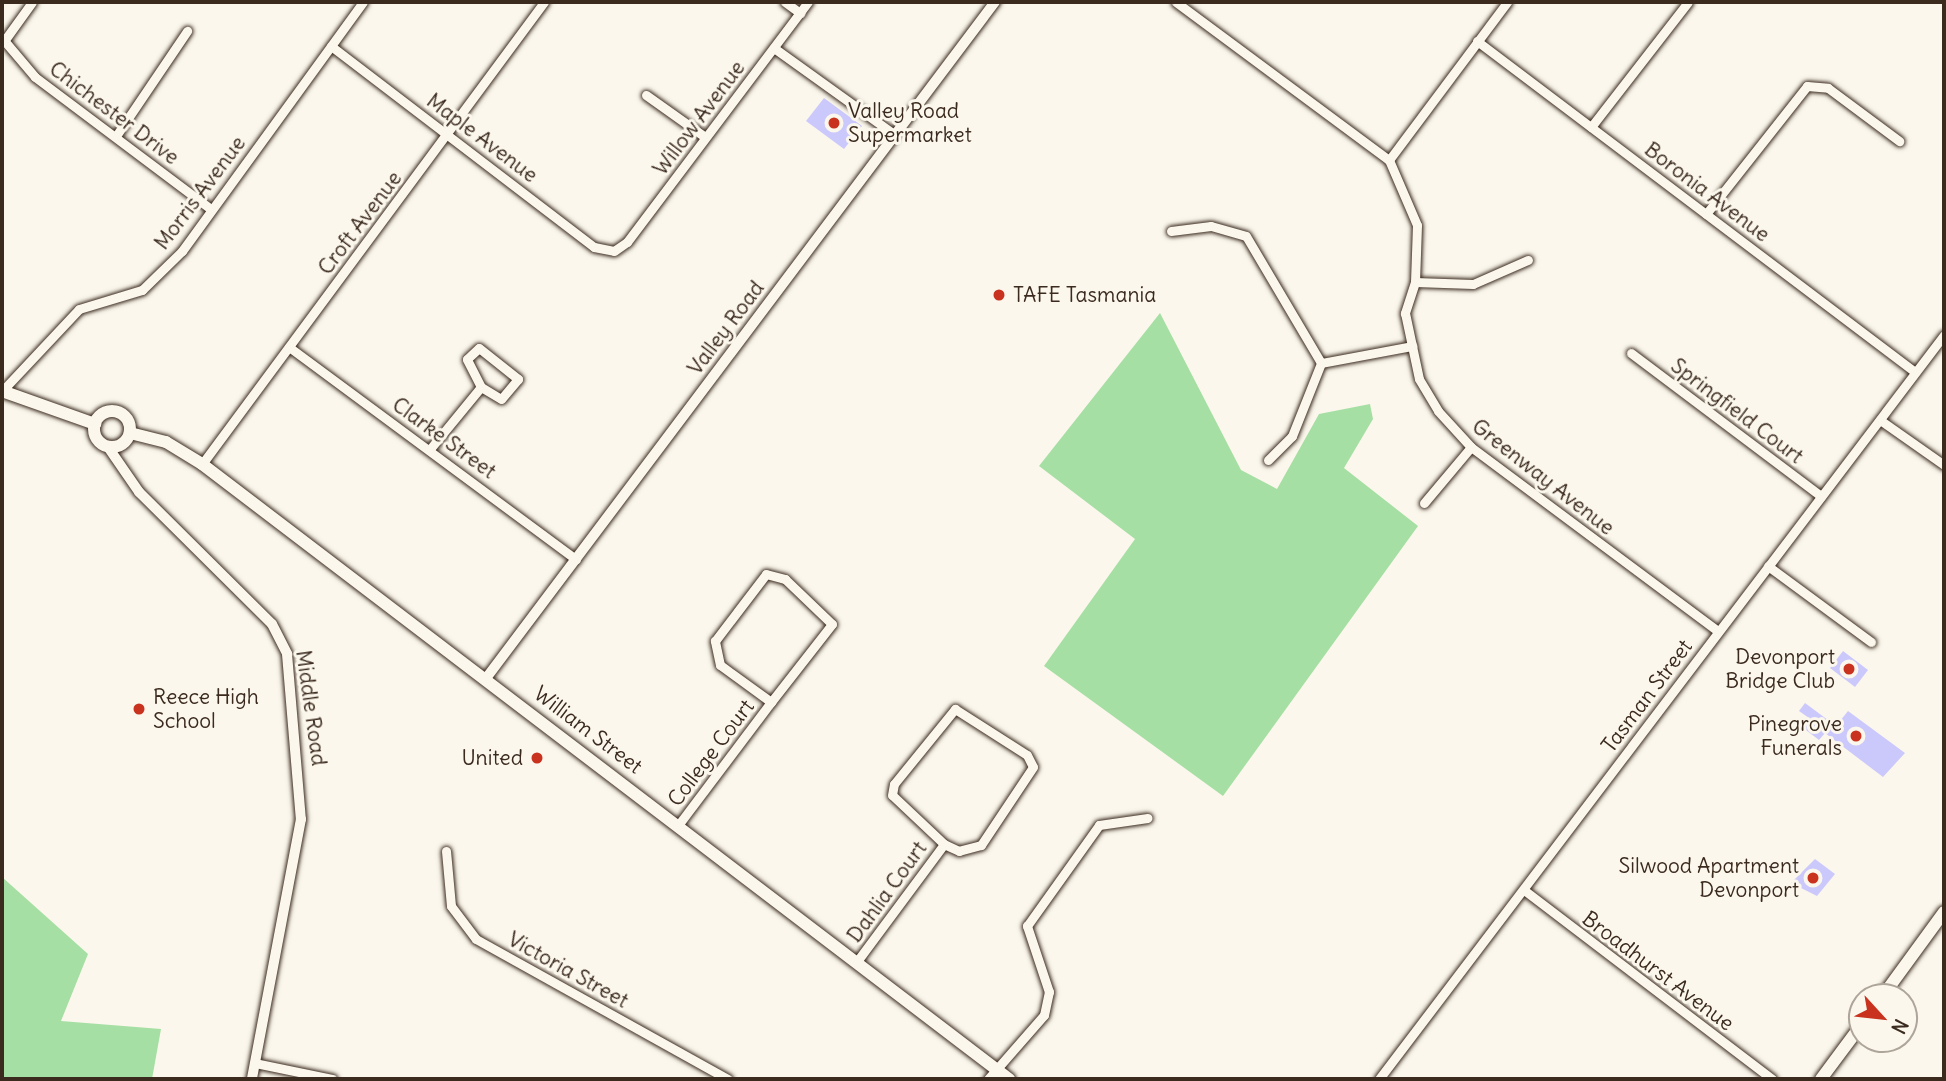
<!DOCTYPE html>
<html>
<head>
<meta charset="utf-8">
<style>
  body { margin:0 }
  #map { position:relative; width:1946px; height:1081px; overflow:hidden; background:#fbf7ec; font-family:Delius,sans-serif }
  div>[style] { position:absolute }
  .green>* { inset:0; background:#a6dfa4 }
  .building>* { inset:0; background:#cbc9fc }
  .roads { filter:drop-shadow(0 0 2px #3b2a1e) drop-shadow(0 0 2px #3b2a1e) }
  .minor>* { height:9px; margin:-4.5px; padding:0 4.5px; transform-origin:4.5px; border-radius:4.5px; background:#fbf7ec }
  .tertiary>* { height:10px; margin:-5px; padding:0 5px; transform-origin:5px; border-radius:5px; background:#fbf7ec }
  .secondary>* { height:12px; margin:-6px; padding:0 6px; transform-origin:6px; border-radius:6px; background:#fbf7ec }
  .secondary>.ring { margin:-6px; padding:0; box-sizing:content-box; background:none; border:12px solid #fbf7ec; border-radius:50% }
  .dots>* { width:19px; height:19px; translate:-50% -50%; box-sizing:border-box; border:4px solid #fbf7ec; border-radius:50% }
  span { translate:-50% -50%; white-space:nowrap; text-align:center; line-height:1.15; -webkit-text-stroke:6px #fbf7ec; paint-order:stroke }
  .poi-label { font-size:21px; color:#3b2a1e }
  .left { translate:0 -50%; text-align:left }
  .right { translate:-100% -50%; text-align:right }
  .street-label { font-size:21px; color:#3b2a1e }
  .frame { position:absolute; inset:0; border:4px solid #3b2a1e; pointer-events:none }
  .north { position:absolute; left:1848px; top:983px; width:70px; height:70px; box-sizing:border-box; background:#fbf7ec; border:2px solid #aea59a; border-radius:50%; rotate:117deg; font-size:19px; font-weight:700; line-height:28px; text-align:center; color:#3b2a1e }
  .north::after { content:''; display:block; margin:auto; width:24px; height:32px; background:#c8321e; clip-path:polygon(50% 0,100% 100%,50% 72%,0 100%) }
</style>
</head>
<body>
<div id="map">
  <div class="green">
    <i style="clip-path:polygon(1160px 313px,1241px 470px,1277px 489px,1319px 414px,1370px 404px,1373px 419px,1344px 468px,1418px 526px,1223px 796px,1044px 666px,1135px 539px,1039px 466px)"></i>
    <i style="clip-path:polygon(2px 877px,88px 954px,61px 1021px,161px 1029px,152px 1079px,2px 1079px)"></i>
  </div>
  <div class="building">
    <i style="clip-path:polygon(824px 98px,862px 126px,844px 149px,806px 121px)"></i>
    <i style="clip-path:polygon(1843px 651px,1868px 670px,1855px 687px,1830px 668px)"></i>
    <i style="clip-path:polygon(1805px 703px,1836px 726px,1848px 711px,1905px 753px,1883px 777px,1825px 733px,1819px 740px,1802px 727px,1809px 718px,1799px 711px)"></i>
    <i style="clip-path:polygon(1815px 859px,1835px 874px,1817px 896px,1791px 883px)"></i>
  </div>
  <div class="roads">
    <div class="minor">
      <i style="left:785px;top:2px;width:19px;rotate:36deg"></i>
      <i style="left:1176px;top:2px;width:265px;rotate:36.6deg"></i>
      <i style="left:1389px;top:160px;width:71px;rotate:66.7deg"></i>
      <i style="left:1417px;top:225px;width:57px;rotate:92deg"></i>
      <i style="left:1415px;top:282px;width:33px;rotate:108deg"></i>
      <i style="left:1405px;top:313px;width:67px;rotate:78deg"></i>
      <i style="left:1419px;top:379px;width:37px;rotate:59deg"></i>
      <i style="left:1438px;top:411px;width:49px;rotate:47.5deg"></i>
      <i style="left:1471px;top:447px;width:308px;rotate:36.7deg"></i>
      <i style="left:2px;top:38px;width:51px;rotate:49.8deg"></i>
      <i style="left:35px;top:77px;width:220px;rotate:36.9deg"></i>
      <i style="left:4px;top:41px;width:48px;rotate:-54.3deg"></i>
      <i style="left:1477px;top:41px;width:549px;rotate:37.08deg"></i>
      <i style="left:331px;top:46px;width:331px;rotate:37.4deg"></i>
      <i style="left:594px;top:247px;width:20px;rotate:11deg"></i>
      <i style="left:614px;top:251px;width:16px;rotate:-35deg"></i>
      <i style="left:627px;top:242px;width:301px;rotate:-53deg"></i>
      <i style="left:774px;top:48px;width:149px;rotate:35.7deg"></i>
      <i style="left:646px;top:95px;width:72px;rotate:35.4deg"></i>
      <i style="left:1591px;top:127px;width:158px;rotate:-52.2deg"></i>
      <i style="left:116px;top:136px;width:127px;rotate:-55.9deg"></i>
      <i style="left:1389px;top:160px;width:197px;rotate:-53.2deg"></i>
      <i style="left:1706px;top:214px;width:163px;rotate:-51.7deg"></i>
      <i style="left:1807px;top:86px;width:21px;rotate:5deg"></i>
      <i style="left:1828px;top:88px;width:89px;rotate:36.7deg"></i>
      <i style="left:1171px;top:231px;width:40px;rotate:-7.1deg"></i>
      <i style="left:1211px;top:226px;width:36px;rotate:16deg"></i>
      <i style="left:1246px;top:236px;width:147px;rotate:59.4deg"></i>
      <i style="left:1321px;top:363px;width:93px;rotate:-10.6deg"></i>
      <i style="left:1415px;top:282px;width:58px;rotate:2deg"></i>
      <i style="left:1473px;top:284px;width:60px;rotate:-23.6deg"></i>
      <i style="left:289px;top:347px;width:357px;rotate:36.5deg"></i>
      <i style="left:1631px;top:353px;width:238px;rotate:37deg"></i>
      <i style="left:2px;top:391px;width:112px;rotate:-46.8deg"></i>
      <i style="left:79px;top:309px;width:66px;rotate:-16.8deg"></i>
      <i style="left:142px;top:290px;width:56px;rotate:-44.3deg"></i>
      <i style="left:182px;top:251px;width:308px;rotate:-54deg"></i>
      <i style="left:1880px;top:420px;width:78px;rotate:35.1deg"></i>
      <i style="left:430px;top:449px;width:80px;rotate:-50.6deg"></i>
      <i style="left:481px;top:387px;width:31px;rotate:-117deg"></i>
      <i style="left:467px;top:359px;width:16px;rotate:-43deg"></i>
      <i style="left:479px;top:348px;width:50px;rotate:38.5deg"></i>
      <i style="left:518px;top:379px;width:26px;rotate:130deg"></i>
      <i style="left:501px;top:399px;width:23px;rotate:-149deg"></i>
      <i style="left:1268px;top:460px;width:34px;rotate:-45deg"></i>
      <i style="left:1292px;top:436px;width:79px;rotate:-68.3deg"></i>
      <i style="left:202px;top:464px;width:575px;rotate:-53.49deg"></i>
      <i style="left:1424px;top:503px;width:73px;rotate:-50deg"></i>
      <i style="left:1768px;top:566px;width:128px;rotate:36.4deg"></i>
      <i style="left:766px;top:574px;width:20px;rotate:15deg"></i>
      <i style="left:785px;top:579px;width:65px;rotate:43.8deg"></i>
      <i style="left:832px;top:624px;width:99px;rotate:128deg"></i>
      <i style="left:771px;top:702px;width:63px;rotate:-144deg"></i>
      <i style="left:720px;top:665px;width:25px;rotate:-102deg"></i>
      <i style="left:715px;top:641px;width:84px;rotate:-52.7deg"></i>
      <i style="left:679px;top:824px;width:153px;rotate:-53deg"></i>
      <i style="left:446px;top:851px;width:55px;rotate:84.8deg"></i>
      <i style="left:451px;top:906px;width:41px;rotate:52.9deg"></i>
      <i style="left:476px;top:939px;width:288px;rotate:29.1deg"></i>
      <i style="left:1524px;top:890px;width:312px;rotate:37.3deg"></i>
      <i style="left:858px;top:960px;width:144px;rotate:-53.4deg"></i>
      <i style="left:944px;top:844px;width:71px;rotate:-136.7deg"></i>
      <i style="left:892px;top:795px;width:11px;rotate:-80deg"></i>
      <i style="left:894px;top:784px;width:97px;rotate:-50.9deg"></i>
      <i style="left:955px;top:709px;width:85px;rotate:32.6deg"></i>
      <i style="left:1027px;top:755px;width:13px;rotate:63deg"></i>
      <i style="left:1033px;top:767px;width:94px;rotate:123.7deg"></i>
      <i style="left:981px;top:845px;width:23px;rotate:165deg"></i>
      <i style="left:959px;top:851px;width:17px;rotate:-155deg"></i>
      <i style="left:255px;top:1063px;width:79px;rotate:11.7deg"></i>
      <i style="left:988px;top:1079px;width:85px;rotate:-48.8deg"></i>
      <i style="left:1044px;top:1015px;width:24px;rotate:-78deg"></i>
      <i style="left:1049px;top:992px;width:70px;rotate:-108.4deg"></i>
      <i style="left:1027px;top:926px;width:124px;rotate:-54.5deg"></i>
      <i style="left:1099px;top:825px;width:49px;rotate:-8.3deg"></i>
      <i style="left:1379px;top:1079px;width:934px;rotate:-52.79deg"></i>
    </div>
    <div class="tertiary">
      <i style="left:108px;top:447px;width:55px;rotate:55.4deg"></i>
      <i style="left:139px;top:492px;width:187px;rotate:44.8deg"></i>
      <i style="left:272px;top:624px;width:34px;rotate:63deg"></i>
      <i style="left:287px;top:654px;width:166px;rotate:85.2deg"></i>
      <i style="left:301px;top:819px;width:265px;rotate:100.7deg"></i>
      <i style="left:487px;top:677px;width:845px;rotate:-53.04deg"></i>
    </div>
    <div class="secondary">
      <i style="left:2px;top:391px;width:99px;rotate:19.5deg"></i>
      <i class="ring" style="left:94px;top:411px;width:24px;height:24px"></i>
      <i style="left:130px;top:433px;width:37px;rotate:14deg"></i>
      <i style="left:166px;top:442px;width:42px;rotate:31.4deg"></i>
      <i style="left:202px;top:464px;width:1015px;rotate:37.31deg"></i>
      <i style="left:1882px;top:997px;width:105px;rotate:-53.9deg"></i>
      <i style="left:1821px;top:1079px;width:69px;rotate:-53.3deg"></i>
    </div>
  </div>
  <div class="dots">
    <i style="left:834px;top:123px;background:#c8321e"></i>
    <i style="left:999px;top:295px;background:#c8321e"></i>
    <i style="left:1849px;top:669px;background:#c8321e"></i>
    <i style="left:139px;top:709px;background:#c8321e"></i>
    <i style="left:1856px;top:736px;background:#c8321e"></i>
    <i style="left:537px;top:758px;background:#c8321e"></i>
    <i style="left:1813px;top:878px;background:#c8321e"></i>
  </div>
  <div class="poi-label">
    <span class="left" style="left:848px;top:123px">Valley Road<br>Supermarket</span>
    <span class="left" style="left:1013px;top:295px">TAFE Tasmania</span>
    <span class="right" style="left:1835px;top:669px">Devonport<br>Bridge Club</span>
    <span class="left" style="left:153px;top:709px">Reece High<br>School</span>
    <span class="right" style="left:1842px;top:736px">Pinegrove<br>Funerals</span>
    <span class="right" style="left:523px;top:758px">United</span>
    <span class="right" style="left:1799px;top:878px">Silwood Apartment<br>Devonport</span>
  </div>
  <div class="street-label">
    <span style="left:114px;top:113px;rotate:37deg">Chichester Drive</span>
    <span style="left:699px;top:118px;rotate:-53deg">Willow Avenue</span>
    <span style="left:482px;top:138px;rotate:37deg">Maple Avenue</span>
    <span style="left:1707px;top:192px;rotate:37deg">Boronia Avenue</span>
    <span style="left:200px;top:193px;rotate:-53deg">Morris Avenue</span>
    <span style="left:360px;top:223px;rotate:-53deg">Croft Avenue</span>
    <span style="left:726px;top:328px;rotate:-53deg">Valley Road</span>
    <span style="left:1737px;top:411px;rotate:37deg">Springfield Court</span>
    <span style="left:444px;top:438px;rotate:36deg">Clarke Street</span>
    <span style="left:1543px;top:477px;rotate:38deg">Greenway Avenue</span>
    <span style="left:1647px;top:696px;rotate:-53deg">Tasman Street</span>
    <span style="left:311px;top:708px;rotate:82deg">Middle Road</span>
    <span style="left:588px;top:730px;rotate:37deg">William Street</span>
    <span style="left:711px;top:753px;rotate:-53deg">College Court</span>
    <span style="left:887px;top:892px;rotate:-54deg">Dahlia Court</span>
    <span style="left:568px;top:970px;rotate:29deg">Victoria Street</span>
    <span style="left:1658px;top:971px;rotate:37deg">Broadhurst Avenue</span>
  </div>
  <div class="frame"></div>
  <div class="north">N</div>
</div>
</body>
</html>
